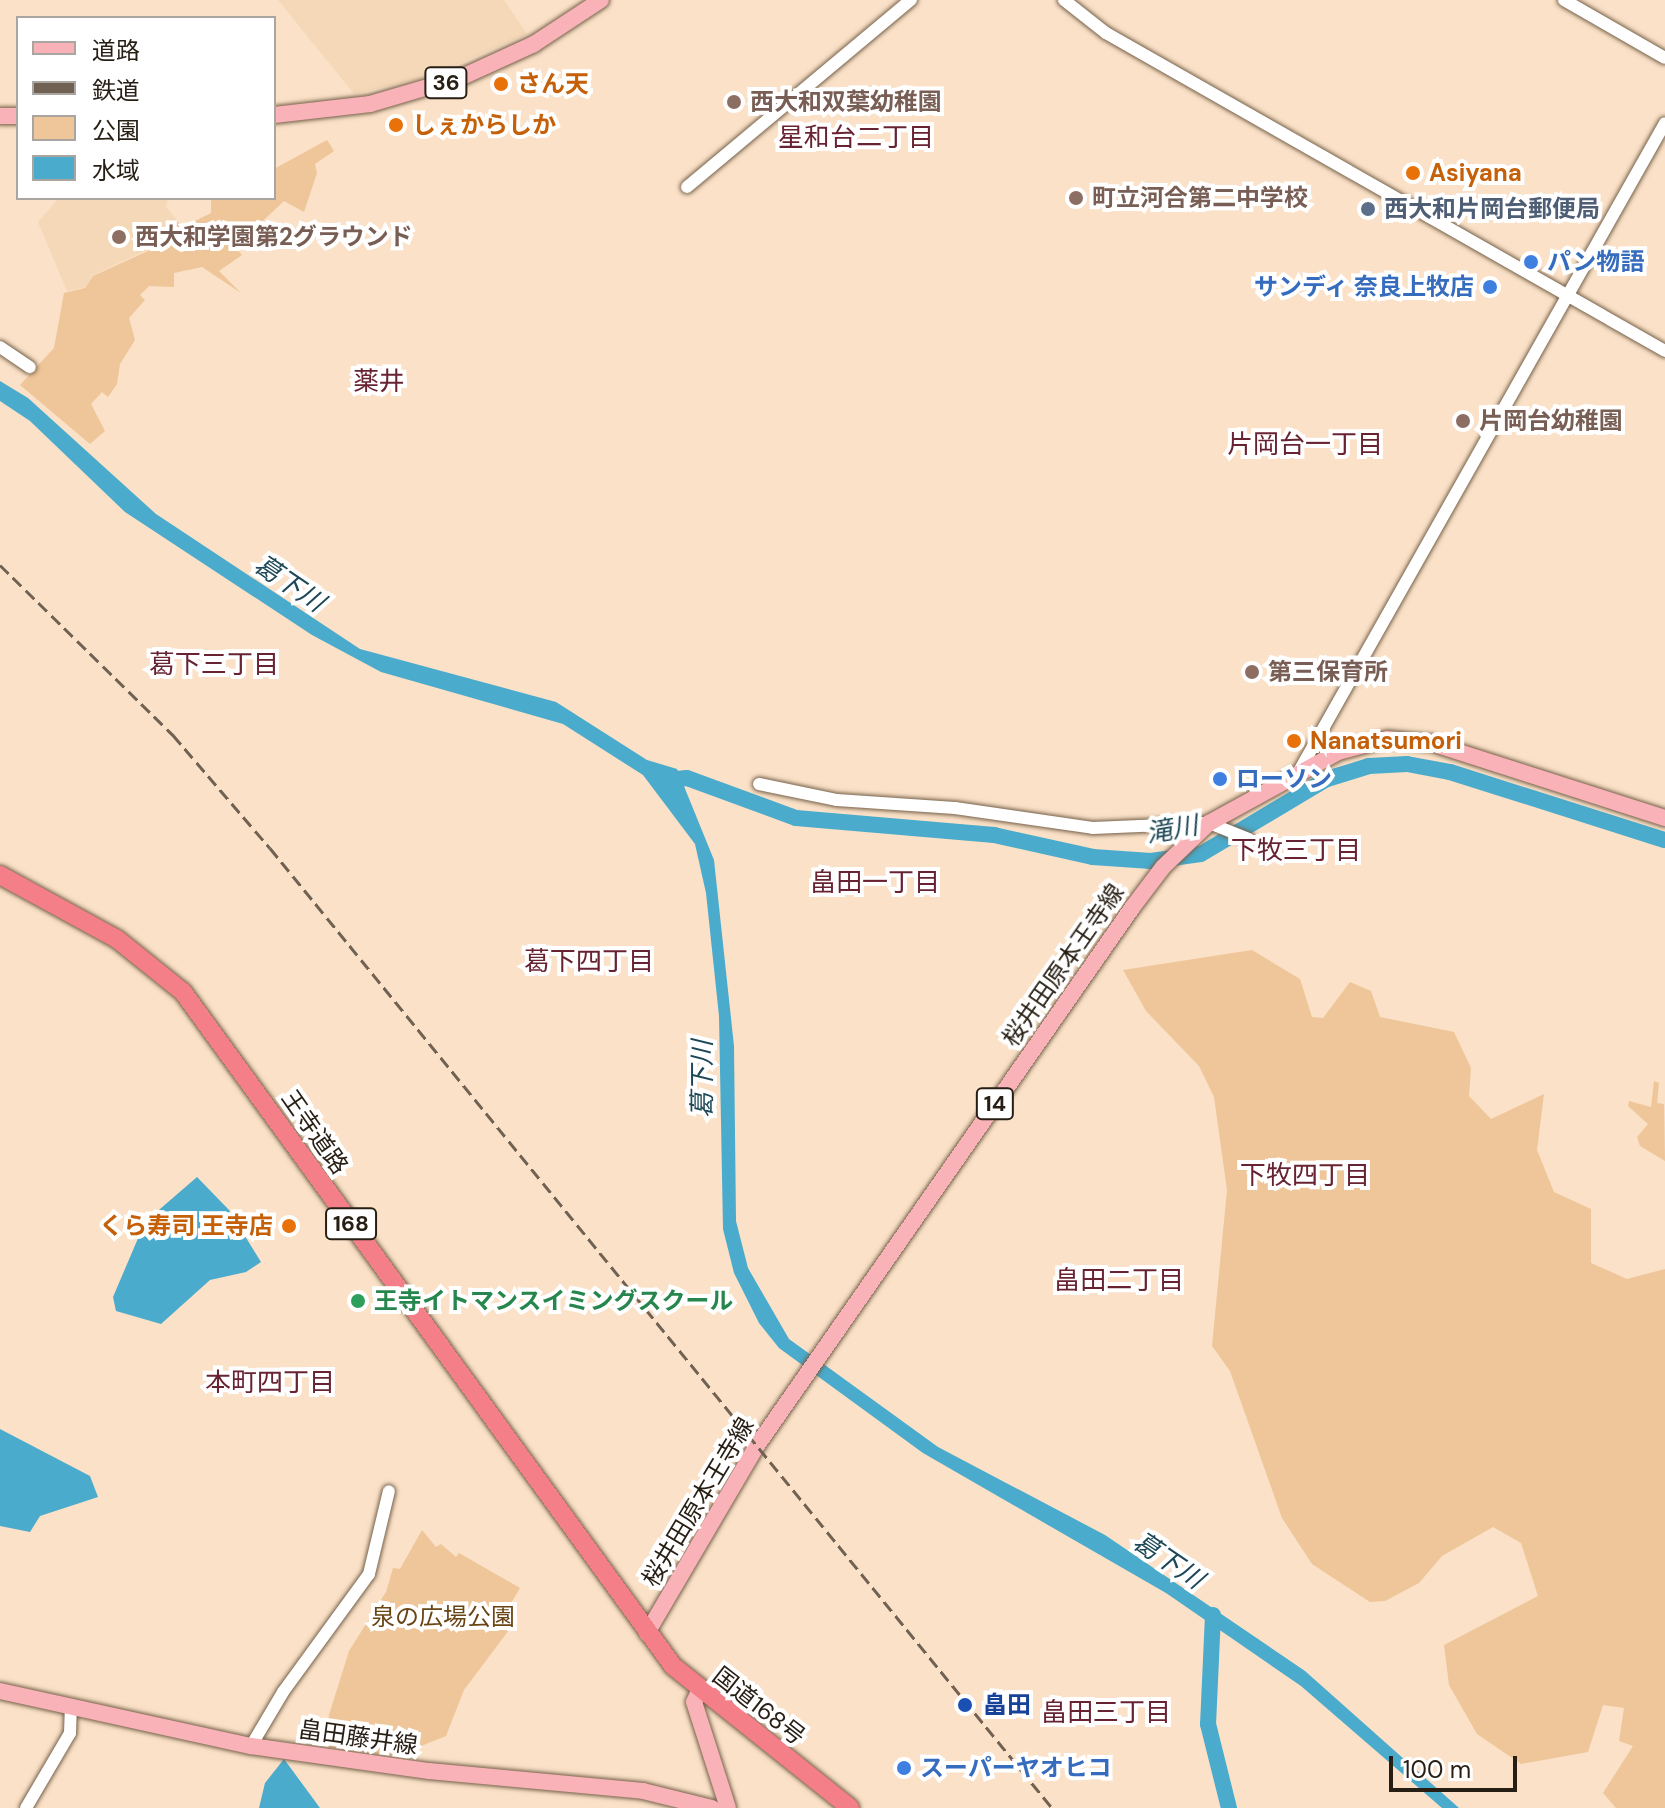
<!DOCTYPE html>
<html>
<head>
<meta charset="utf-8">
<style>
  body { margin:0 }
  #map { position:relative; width:1665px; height:1808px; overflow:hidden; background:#fae1c7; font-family:"DM Sans","Noto Sans JP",sans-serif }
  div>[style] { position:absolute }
  .built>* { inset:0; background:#f5d8b7 }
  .green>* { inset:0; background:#eec699 }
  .water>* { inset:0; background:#4aabcc }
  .river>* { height:16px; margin:-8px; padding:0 8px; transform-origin:8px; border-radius:8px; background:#4aabcc }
  .roads { filter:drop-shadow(0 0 2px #76614a) drop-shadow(0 0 2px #76614a) }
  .minor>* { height:12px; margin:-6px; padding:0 6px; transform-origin:6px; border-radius:6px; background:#fff }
  .major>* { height:16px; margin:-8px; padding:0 8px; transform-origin:8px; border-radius:8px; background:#f9b2b8 }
  .highway>* { height:18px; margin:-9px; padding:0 9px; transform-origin:9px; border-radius:9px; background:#f57f88 }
  .rail>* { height:3px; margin-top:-1.5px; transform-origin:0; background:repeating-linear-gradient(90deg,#706152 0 12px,transparent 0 18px) }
  .dots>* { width:22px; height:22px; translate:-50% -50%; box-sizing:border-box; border:4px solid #fff; border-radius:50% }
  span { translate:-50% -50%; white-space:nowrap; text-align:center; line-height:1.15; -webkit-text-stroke:8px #fff; paint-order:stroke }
  .shield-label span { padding:2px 6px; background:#fff; border:2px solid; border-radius:6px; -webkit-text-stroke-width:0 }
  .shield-label { font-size:22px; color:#271e14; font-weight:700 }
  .food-label { font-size:24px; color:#c56008; font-weight:700 }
  .left { translate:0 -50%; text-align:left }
  .right { translate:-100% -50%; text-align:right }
  .education-label { font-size:24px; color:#785e54; font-weight:700 }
  .service-label { font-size:24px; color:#4e5e75; font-weight:700 }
  .shop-label { font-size:24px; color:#366cbe; font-weight:700 }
  .street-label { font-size:24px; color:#271e14 }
  .leisure-label { font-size:24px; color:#27864d; font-weight:700 }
  .park-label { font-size:24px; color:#694515 }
  .transit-label { font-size:24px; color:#164399; font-weight:700 }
  .neighbourhood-label { font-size:26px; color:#682333 }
  .water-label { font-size:26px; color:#1d4756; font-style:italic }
  .legend { position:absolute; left:16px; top:16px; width:260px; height:184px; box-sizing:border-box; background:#fff; border:2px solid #a9a5a1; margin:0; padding:10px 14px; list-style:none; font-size:24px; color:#271e14 }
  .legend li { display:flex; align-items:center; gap:16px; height:40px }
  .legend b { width:40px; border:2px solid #a9a5a1 }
  .scale { position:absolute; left:1389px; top:1756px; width:128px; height:36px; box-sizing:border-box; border:4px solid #271e14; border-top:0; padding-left:10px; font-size:24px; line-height:28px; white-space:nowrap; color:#271e14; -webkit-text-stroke:6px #fff; paint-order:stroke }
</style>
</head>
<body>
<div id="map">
  <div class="built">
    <i style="clip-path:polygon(278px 0,504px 0,527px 34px,430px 76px,354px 94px)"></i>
    <i style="clip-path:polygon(59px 198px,168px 198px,166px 207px,176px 219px,162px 243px,93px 275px,85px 287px,67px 291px,38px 222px)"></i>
  </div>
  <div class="green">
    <i style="clip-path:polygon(327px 140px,334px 151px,315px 164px,317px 173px,304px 212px,284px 201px,235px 247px,242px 255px,219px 271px,241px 293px,202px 267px,174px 273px,174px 287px,149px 286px,140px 295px,145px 300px,129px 318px,135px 340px,120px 364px,117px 384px,108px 397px,102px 392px,91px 404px,105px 431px,90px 444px,20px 385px,54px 348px,64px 293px,85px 288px,93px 276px,161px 245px,176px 221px,185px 226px,211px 213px,211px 198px,274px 198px,274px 169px)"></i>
    <i style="clip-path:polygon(1252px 950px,1300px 979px,1312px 1017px,1323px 1018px,1350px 982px,1371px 991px,1380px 1017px,1454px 1032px,1471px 1068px,1469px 1096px,1491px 1119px,1544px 1094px,1537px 1150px,1554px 1192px,1591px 1209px,1591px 1263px,1627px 1279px,1665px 1269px,1665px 1808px,1616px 1808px,1603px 1793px,1633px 1746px,1619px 1741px,1624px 1708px,1603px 1705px,1588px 1752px,1521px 1764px,1477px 1734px,1449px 1685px,1444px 1645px,1538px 1596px,1521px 1543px,1493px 1527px,1442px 1556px,1419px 1583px,1385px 1601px,1370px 1602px,1312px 1564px,1282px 1518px,1230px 1371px,1212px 1346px,1227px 1190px,1214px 1097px,1199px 1066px,1146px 1011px,1123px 970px)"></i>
    <i style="clip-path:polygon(1654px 1081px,1659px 1083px,1657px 1103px,1664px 1104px,1665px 1161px,1640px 1146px,1637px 1137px,1648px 1124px,1628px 1106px,1629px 1101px,1651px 1107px)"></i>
    <i style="clip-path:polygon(422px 1530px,436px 1547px,441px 1544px,456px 1557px,459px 1553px,520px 1588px,510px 1605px,509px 1630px,464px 1690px,446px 1736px,396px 1756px,326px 1747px,329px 1715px,349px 1651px,386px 1592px,393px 1568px,400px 1569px)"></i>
  </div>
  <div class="water">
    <i style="clip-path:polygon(0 381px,28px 398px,156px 514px,360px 649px,556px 702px,647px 760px,677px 769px,714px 860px,734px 1046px,736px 1221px,748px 1268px,789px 1339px,938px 1447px,1105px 1535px,1305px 1671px,1459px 1808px,1442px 1808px,1301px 1686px,1166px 1593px,923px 1453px,779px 1348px,759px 1323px,734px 1273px,723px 1229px,719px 1016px,706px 893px,695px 844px,643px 775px,563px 724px,381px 672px,312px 635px,125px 512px,30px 421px,0 401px)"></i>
    <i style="clip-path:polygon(197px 1177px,229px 1210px,261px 1262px,246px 1272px,210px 1280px,161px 1324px,116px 1311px,113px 1297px,145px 1222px)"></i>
    <i style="clip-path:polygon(0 1429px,90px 1476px,98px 1497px,40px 1516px,30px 1532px,0 1526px)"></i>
    <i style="clip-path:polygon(284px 1759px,320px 1808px,259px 1808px,265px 1783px)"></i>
  </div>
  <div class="river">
    <i style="left:665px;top:780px;width:22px;rotate:-5deg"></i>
    <i style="left:687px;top:778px;width:116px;rotate:20.2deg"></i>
    <i style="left:796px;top:818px;width:199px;rotate:4.9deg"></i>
    <i style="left:994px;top:835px;width:101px;rotate:12.5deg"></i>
    <i style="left:1093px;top:857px;width:58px;rotate:3.9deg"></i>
    <i style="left:1151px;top:861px;width:50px;rotate:-8deg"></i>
    <i style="left:1201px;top:854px;width:147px;rotate:-30.8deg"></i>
    <i style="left:1327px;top:779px;width:44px;rotate:-17.2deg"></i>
    <i style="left:1369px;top:766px;width:38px;rotate:-3deg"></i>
    <i style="left:1407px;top:764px;width:44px;rotate:10.5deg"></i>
    <i style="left:1450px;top:772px;width:225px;rotate:17.6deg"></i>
    <i style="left:1213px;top:1615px;width:109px;rotate:92.6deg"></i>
    <i style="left:1208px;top:1724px;width:87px;rotate:76deg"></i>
  </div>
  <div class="roads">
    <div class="minor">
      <i style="left:1064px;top:0;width:53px;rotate:38.2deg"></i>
      <i style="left:1106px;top:33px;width:643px;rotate:29.63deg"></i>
      <i style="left:1564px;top:0;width:116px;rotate:29.9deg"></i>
      <i style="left:687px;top:187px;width:292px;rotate:-39.9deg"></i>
      <i style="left:0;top:347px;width:36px;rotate:34deg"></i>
      <i style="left:1298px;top:773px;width:746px;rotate:-60.55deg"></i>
      <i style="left:759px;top:784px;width:80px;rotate:11.6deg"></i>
      <i style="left:837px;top:800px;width:118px;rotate:3.9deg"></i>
      <i style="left:955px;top:808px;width:139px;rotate:8.2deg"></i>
      <i style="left:1093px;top:828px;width:116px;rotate:-2.5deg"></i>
      <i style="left:1209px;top:823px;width:43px;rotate:21.8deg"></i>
      <i style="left:251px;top:1746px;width:63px;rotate:-59.3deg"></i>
      <i style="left:283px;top:1692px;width:146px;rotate:-53.9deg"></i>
      <i style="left:369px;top:1574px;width:85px;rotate:-76.5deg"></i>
      <i style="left:26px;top:1808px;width:87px;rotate:-59.6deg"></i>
      <i style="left:70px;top:1733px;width:26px;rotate:-88deg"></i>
    </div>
    <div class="major">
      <i style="left:274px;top:115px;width:97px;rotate:-6.5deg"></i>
      <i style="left:370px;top:104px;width:96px;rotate:-16.4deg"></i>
      <i style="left:462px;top:77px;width:79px;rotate:-24.6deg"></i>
      <i style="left:534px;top:44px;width:80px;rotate:-33.3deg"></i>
      <i style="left:0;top:116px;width:18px"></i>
      <i style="left:647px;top:1633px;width:216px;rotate:-59.6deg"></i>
      <i style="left:756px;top:1447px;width:657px;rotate:-55.1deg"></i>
      <i style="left:1132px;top:908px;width:51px;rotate:-52.9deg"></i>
      <i style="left:1163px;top:867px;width:64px;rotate:-43.7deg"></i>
      <i style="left:1209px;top:823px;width:147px;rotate:-28.8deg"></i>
      <i style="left:1338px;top:752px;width:51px;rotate:-14.9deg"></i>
      <i style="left:1387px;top:739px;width:44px;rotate:5.2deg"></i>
      <i style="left:1431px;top:743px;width:246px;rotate:17.8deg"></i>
      <i style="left:0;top:1691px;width:257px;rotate:12.4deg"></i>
      <i style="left:251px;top:1746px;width:180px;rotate:8deg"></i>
      <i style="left:429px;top:1771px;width:215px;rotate:5.3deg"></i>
      <i style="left:643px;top:1791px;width:71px;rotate:13.8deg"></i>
      <i style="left:699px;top:1691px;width:12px;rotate:114deg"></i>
      <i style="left:694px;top:1702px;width:111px;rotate:72.2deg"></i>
    </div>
    <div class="highway">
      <i style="left:0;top:875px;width:133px;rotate:28.7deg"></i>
      <i style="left:117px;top:939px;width:85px;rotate:38.8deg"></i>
      <i style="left:183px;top:992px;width:833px;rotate:53.98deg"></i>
      <i style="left:673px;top:1666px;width:227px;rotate:38.7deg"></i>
    </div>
  </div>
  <div class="rail">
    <i style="left:0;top:565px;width:243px;rotate:44.5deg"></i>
    <i style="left:173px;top:735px;width:149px;rotate:49.4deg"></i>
    <i style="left:270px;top:848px;width:1238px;rotate:50.83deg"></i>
  </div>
  <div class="dots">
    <i style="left:501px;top:84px;background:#e8710a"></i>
    <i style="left:734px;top:102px;background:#8d6e63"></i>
    <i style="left:396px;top:125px;background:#e8710a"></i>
    <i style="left:1413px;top:173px;background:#e8710a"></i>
    <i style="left:1076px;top:198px;background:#8d6e63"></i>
    <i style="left:1368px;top:209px;background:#5c6f8a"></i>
    <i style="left:119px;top:237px;background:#8d6e63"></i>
    <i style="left:1531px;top:262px;background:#3f7fe0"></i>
    <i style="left:1490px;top:287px;background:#3f7fe0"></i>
    <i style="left:1463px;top:421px;background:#8d6e63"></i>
    <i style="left:1252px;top:672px;background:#8d6e63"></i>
    <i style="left:1294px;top:741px;background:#e8710a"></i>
    <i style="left:1220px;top:779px;background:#3f7fe0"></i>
    <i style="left:289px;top:1226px;background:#e8710a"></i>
    <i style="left:358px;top:1301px;background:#2e9e5b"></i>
    <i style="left:965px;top:1705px;background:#1a4fb4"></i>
    <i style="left:904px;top:1768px;background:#3f7fe0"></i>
  </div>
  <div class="shield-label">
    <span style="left:446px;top:83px">36</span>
    <span style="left:995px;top:1104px">14</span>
    <span style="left:351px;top:1224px">168</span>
  </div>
  <div class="food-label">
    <span class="left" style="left:517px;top:84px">さん天</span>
    <span class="left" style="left:412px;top:125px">しぇからしか</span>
    <span class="left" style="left:1429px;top:173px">Asiyana</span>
    <span class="left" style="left:1310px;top:741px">Nanatsumori</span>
    <span class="right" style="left:273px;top:1226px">くら寿司 王寺店</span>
  </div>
  <div class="education-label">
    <span class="left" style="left:750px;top:102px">西大和双葉幼稚園</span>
    <span class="left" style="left:1092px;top:198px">町立河合第二中学校</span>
    <span class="left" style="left:135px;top:237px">西大和学園第2グラウンド</span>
    <span class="left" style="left:1479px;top:421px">片岡台幼稚園</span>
    <span class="left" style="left:1268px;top:672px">第三保育所</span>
  </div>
  <div class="service-label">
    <span class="left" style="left:1384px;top:209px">西大和片岡台郵便局</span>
  </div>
  <div class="shop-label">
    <span class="left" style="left:1547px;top:262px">パン物語</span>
    <span class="right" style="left:1474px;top:287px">サンディ 奈良上牧店</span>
    <span class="left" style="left:1236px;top:779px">ローソン</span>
    <span class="left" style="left:920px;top:1768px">スーパーヤオヒコ</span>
  </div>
  <div class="street-label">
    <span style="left:1063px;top:965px;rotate:-55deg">桜井田原本王寺線</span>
    <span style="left:315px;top:1132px;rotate:55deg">王寺道路</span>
    <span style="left:698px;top:1502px;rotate:-59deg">桜井田原本王寺線</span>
    <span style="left:759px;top:1706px;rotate:38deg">国道168号</span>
    <span style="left:358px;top:1737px;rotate:8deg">畠田藤井線</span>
  </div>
  <div class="leisure-label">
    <span class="left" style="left:374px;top:1301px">王寺イトマンスイミングスクール</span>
  </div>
  <div class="park-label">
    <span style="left:443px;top:1617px">泉の広場公園</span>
  </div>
  <div class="transit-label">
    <span class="left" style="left:983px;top:1705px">畠田</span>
  </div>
  <div class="neighbourhood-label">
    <span style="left:856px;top:138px">星和台二丁目</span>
    <span style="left:379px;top:382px">薬井</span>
    <span style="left:1305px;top:445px">片岡台一丁目</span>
    <span style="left:214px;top:665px">葛下三丁目</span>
    <span style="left:1296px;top:851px">下牧三丁目</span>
    <span style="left:875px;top:883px">畠田一丁目</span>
    <span style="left:589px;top:962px">葛下四丁目</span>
    <span style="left:1305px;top:1176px">下牧四丁目</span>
    <span style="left:1119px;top:1281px">畠田二丁目</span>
    <span style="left:270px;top:1383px">本町四丁目</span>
    <span style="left:1106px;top:1713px">畠田三丁目</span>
  </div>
  <div class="water-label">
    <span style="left:289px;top:584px;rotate:34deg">葛下川</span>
    <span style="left:1172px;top:830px;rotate:-10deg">滝川</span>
    <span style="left:703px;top:1079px;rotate:-90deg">葛下川</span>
    <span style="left:1168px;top:1561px;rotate:34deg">葛下川</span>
  </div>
  <ul class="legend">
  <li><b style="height:10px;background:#f9b2b8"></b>道路</li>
  <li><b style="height:10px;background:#706152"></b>鉄道</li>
  <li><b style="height:22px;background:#eec699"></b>公園</li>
  <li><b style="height:22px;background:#4aabcc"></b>水域</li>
  </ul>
  <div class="scale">100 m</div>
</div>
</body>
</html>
